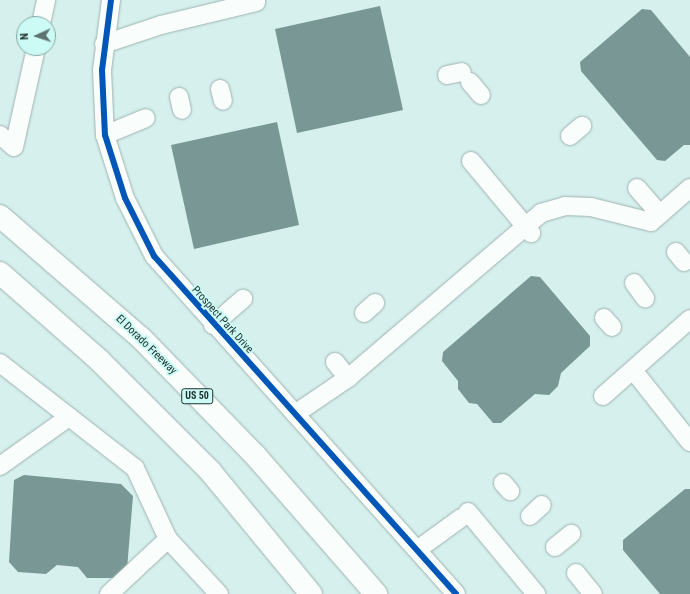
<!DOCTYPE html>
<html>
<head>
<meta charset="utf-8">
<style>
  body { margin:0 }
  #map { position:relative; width:690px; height:594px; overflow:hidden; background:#d6f0ed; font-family:"Roboto Condensed",sans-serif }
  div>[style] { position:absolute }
  .building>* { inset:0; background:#799794 }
  .roads { filter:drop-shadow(0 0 1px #9eb2b0) drop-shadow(0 0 1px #9eb2b0) }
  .minor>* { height:18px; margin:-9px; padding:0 9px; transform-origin:9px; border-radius:9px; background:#f9fdfc }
  .highway>* { height:22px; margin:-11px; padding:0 11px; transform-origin:11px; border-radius:11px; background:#f9fdfc }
  .cycleway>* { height:6px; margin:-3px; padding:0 3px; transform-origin:3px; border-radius:3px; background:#0057b8 }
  span { translate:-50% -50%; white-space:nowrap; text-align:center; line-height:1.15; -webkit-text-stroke:4px #ccfaf5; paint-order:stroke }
  .shield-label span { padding:1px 3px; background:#ccfaf5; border:1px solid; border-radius:3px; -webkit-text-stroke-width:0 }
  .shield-label { font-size:10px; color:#1e302e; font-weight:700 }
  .street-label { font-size:11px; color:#1e302e }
  .north { position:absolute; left:16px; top:16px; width:40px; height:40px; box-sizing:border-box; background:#ccfaf5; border:1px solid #86a9a5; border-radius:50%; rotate:267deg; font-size:11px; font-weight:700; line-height:16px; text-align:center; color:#1e302e }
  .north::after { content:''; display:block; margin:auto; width:14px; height:18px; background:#5e7371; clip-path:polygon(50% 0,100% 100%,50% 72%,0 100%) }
</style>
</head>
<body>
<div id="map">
  <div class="building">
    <i style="clip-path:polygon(380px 6px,403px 110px,297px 133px,275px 29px)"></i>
    <i style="clip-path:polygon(642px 9px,651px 10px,690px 57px,690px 145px,684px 145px,665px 161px,657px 160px,581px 71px,580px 62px)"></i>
    <i style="clip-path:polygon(277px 122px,299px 225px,194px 249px,171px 145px)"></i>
    <i style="clip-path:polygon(531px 276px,540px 277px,590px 336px,590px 346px,561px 373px,558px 386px,549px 395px,535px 394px,501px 423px,493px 423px,477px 404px,469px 403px,458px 389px,458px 381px,442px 361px,443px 352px)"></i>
    <i style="clip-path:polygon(24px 475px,121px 484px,133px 496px,127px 569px,115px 578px,87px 578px,78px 567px,57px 565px,46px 574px,18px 572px,9px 562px,14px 480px)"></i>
    <i style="clip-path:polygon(685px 489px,690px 489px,690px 594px,660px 594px,623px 550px,623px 540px)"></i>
  </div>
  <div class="roads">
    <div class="minor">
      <i style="left:111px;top:0;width:71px;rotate:97.3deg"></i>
      <i style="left:102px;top:70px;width:65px;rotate:87.4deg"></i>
      <i style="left:105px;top:135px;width:66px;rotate:72.4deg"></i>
      <i style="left:125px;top:198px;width:65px;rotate:63.4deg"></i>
      <i style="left:154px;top:256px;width:453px;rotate:48.2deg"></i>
      <i style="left:41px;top:24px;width:25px;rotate:-78deg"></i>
      <i style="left:104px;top:44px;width:60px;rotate:-18.4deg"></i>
      <i style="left:161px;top:25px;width:98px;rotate:-13.6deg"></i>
      <i style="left:447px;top:75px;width:15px;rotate:-11deg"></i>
      <i style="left:470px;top:82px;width:17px;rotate:50deg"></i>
      <i style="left:220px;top:89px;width:12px;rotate:76deg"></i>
      <i style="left:179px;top:97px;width:13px;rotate:77deg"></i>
      <i style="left:0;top:135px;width:18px;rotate:41deg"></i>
      <i style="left:14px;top:147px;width:101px;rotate:-77.5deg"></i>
      <i style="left:105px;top:135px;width:44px;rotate:-22.5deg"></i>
      <i style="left:570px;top:136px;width:16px;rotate:-40deg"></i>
      <i style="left:471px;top:161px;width:94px;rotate:50.2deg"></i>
      <i style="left:637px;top:188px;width:35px;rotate:49deg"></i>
      <i style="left:676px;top:252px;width:13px;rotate:51deg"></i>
      <i style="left:634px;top:283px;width:19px;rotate:54deg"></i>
      <i style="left:364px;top:313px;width:15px;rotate:-42deg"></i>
      <i style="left:604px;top:318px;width:12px;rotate:48deg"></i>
      <i style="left:213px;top:325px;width:40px;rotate:-41deg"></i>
      <i style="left:335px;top:362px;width:21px;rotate:51deg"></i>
      <i style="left:0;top:363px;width:171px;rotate:37.9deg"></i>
      <i style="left:135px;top:468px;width:78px;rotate:65.1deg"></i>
      <i style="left:633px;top:370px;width:92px;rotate:51.6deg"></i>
      <i style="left:603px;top:396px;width:116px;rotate:-41.5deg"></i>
      <i style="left:295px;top:414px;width:64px;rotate:-34.2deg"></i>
      <i style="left:348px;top:378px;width:254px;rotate:-40.5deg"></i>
      <i style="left:541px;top:213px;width:25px;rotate:-16deg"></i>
      <i style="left:565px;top:206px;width:26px;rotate:2deg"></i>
      <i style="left:591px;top:207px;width:62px;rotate:14deg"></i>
      <i style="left:651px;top:222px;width:52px;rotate:-41.1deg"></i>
      <i style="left:0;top:466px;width:85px;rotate:-35.4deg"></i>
      <i style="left:503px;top:483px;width:11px;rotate:49deg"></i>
      <i style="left:468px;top:512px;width:107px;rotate:50.3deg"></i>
      <i style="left:530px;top:516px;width:16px;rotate:-43deg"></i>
      <i style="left:555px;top:547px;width:21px;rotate:-39deg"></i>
      <i style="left:417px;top:550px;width:54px;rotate:-36deg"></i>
      <i style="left:576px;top:573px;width:27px;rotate:51deg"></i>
      <i style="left:109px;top:594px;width:81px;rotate:-43deg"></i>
      <i style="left:168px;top:539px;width:75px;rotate:47.2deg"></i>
    </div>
    <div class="highway">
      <i style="left:0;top:216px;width:186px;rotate:40.9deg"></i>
      <i style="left:141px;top:338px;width:162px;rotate:45.8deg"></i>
      <i style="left:254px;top:454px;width:186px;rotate:48.9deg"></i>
      <i style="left:0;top:273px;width:133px;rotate:41.3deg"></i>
      <i style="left:100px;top:361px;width:156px;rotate:45deg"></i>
      <i style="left:210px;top:471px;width:159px;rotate:50.6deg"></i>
    </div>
  </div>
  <div class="cycleway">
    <i style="left:111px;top:0;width:71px;rotate:97.3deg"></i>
    <i style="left:102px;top:70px;width:65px;rotate:87.4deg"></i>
    <i style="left:105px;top:135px;width:66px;rotate:72.4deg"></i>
    <i style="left:125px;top:198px;width:65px;rotate:63.4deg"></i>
    <i style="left:154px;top:256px;width:453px;rotate:48.2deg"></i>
  </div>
  <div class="shield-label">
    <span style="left:197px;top:396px">US 50</span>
  </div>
  <div class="street-label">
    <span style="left:222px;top:320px;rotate:48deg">Prospect Park Drive</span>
    <span style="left:146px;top:345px;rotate:44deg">El Dorado Freeway</span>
  </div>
  <div class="north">N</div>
</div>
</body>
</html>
